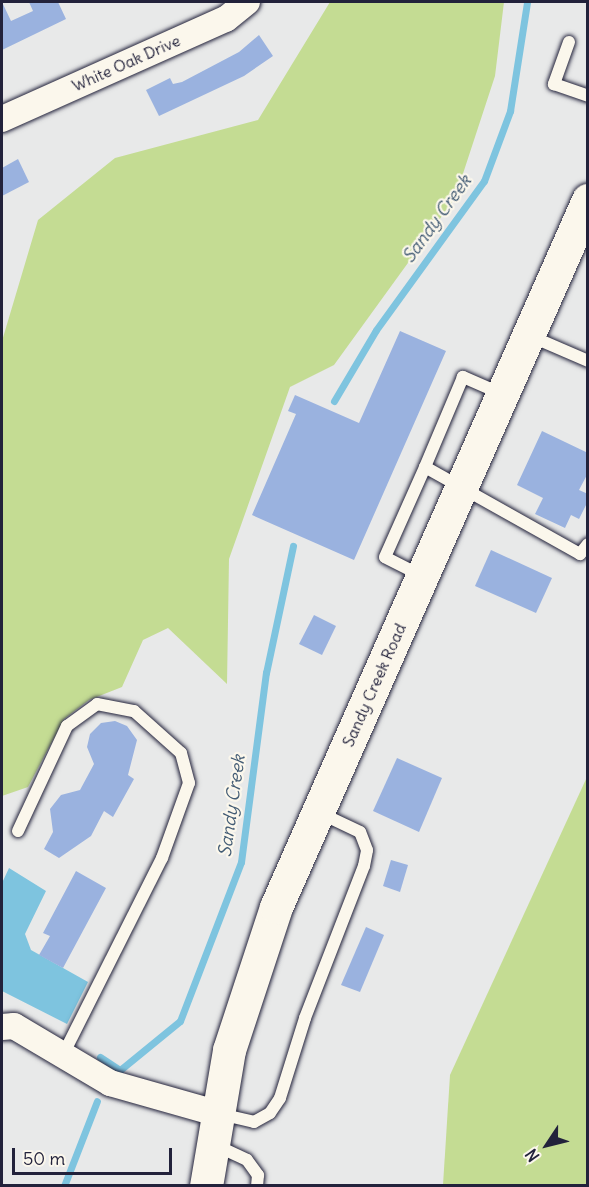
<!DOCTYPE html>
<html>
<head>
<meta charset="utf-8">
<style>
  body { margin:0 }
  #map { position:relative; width:589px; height:1187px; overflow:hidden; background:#e8e9e9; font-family:Delius,sans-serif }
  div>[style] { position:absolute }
  .green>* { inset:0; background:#c4dc93 }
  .water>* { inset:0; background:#7ec4df }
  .stream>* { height:7px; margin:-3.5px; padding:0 3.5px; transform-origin:3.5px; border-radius:3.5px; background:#7ec4df }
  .building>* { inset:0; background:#9ab2df }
  .roads { filter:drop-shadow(0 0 2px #22223b) drop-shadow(0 0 2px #22223b) }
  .service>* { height:12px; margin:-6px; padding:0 6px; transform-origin:6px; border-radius:6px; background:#fbf7ec }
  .minor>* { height:26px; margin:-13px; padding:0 13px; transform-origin:13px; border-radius:13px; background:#fbf7ec }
  .primary>* { height:33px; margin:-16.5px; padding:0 16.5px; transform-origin:16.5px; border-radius:16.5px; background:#fbf7ec }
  span { translate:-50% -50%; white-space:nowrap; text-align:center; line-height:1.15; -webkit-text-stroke:4.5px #fbf7ec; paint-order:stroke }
  .street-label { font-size:16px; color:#22223b }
  .water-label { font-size:18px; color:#425b74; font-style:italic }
  .frame { position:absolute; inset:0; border:3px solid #22223b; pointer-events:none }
  .north { position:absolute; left:517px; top:1115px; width:60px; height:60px; -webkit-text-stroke:4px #fbf7ec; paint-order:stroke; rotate:235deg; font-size:16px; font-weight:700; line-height:24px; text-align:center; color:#22223b }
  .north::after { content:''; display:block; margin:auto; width:21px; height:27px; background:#22223b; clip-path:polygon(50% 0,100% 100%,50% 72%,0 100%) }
  .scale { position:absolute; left:12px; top:1148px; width:160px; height:27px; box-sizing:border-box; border:3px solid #22223b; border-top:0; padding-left:8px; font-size:18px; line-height:21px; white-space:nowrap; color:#22223b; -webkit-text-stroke:4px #fbf7ec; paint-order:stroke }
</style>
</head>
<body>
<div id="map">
  <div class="green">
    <i style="clip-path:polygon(330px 2px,504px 2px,495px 76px,455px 198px,334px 365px,290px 387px,229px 559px,227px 684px,168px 628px,143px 640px,122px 687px,89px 700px,64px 719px,28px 787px,2px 796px,2px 341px,38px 220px,115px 158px,258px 120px)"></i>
    <i style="clip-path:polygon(587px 777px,587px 1185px,443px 1185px,450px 1075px)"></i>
  </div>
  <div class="water">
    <i style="clip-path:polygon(9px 868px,46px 891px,25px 934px,31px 950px,88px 982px,67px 1024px,2px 991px,2px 883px)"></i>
  </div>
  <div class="stream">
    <i style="left:334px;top:401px;width:82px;rotate:-59.4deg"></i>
    <i style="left:376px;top:330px;width:184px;rotate:-54.1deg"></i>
    <i style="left:484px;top:181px;width:75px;rotate:-69.6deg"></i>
    <i style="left:510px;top:111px;width:110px;rotate:-81.1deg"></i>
    <i style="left:100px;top:1057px;width:24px;rotate:33deg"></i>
    <i style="left:120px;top:1070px;width:77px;rotate:-39.2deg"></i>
    <i style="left:180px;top:1021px;width:170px;rotate:-69deg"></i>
    <i style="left:241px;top:862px;width:191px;rotate:-82.5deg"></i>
    <i style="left:266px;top:673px;width:130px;rotate:-78deg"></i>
    <i style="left:64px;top:1186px;width:91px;rotate:-68.8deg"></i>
  </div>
  <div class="building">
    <i style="clip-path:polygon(2px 2px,11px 21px,33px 11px,29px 2px,58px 2px,66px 19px,2px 50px)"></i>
    <i style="clip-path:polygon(259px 35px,273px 56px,244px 76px,159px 116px,146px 90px,170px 78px,173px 84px,182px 82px,239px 52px)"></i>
    <i style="clip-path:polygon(18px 159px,29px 182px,2px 196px,2px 168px)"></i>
    <i style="clip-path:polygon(400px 331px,446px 351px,354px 560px,252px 515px,296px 414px,288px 411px,295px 395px,359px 423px)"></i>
    <i style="clip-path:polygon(542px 431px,588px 453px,588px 473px,579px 490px,588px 494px,588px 501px,579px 519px,571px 515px,565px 528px,535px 514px,543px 498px,517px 485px)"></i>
    <i style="clip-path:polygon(491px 550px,552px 578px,536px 613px,475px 586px)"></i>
    <i style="clip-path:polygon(314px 615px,336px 626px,322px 655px,299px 644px)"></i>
    <i style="clip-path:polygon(115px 721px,127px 726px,137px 740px,128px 775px,134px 779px,113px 817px,104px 811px,91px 836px,59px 858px,44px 849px,53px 832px,50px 809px,61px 795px,80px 790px,94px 764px,87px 747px,90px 734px,101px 723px)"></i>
    <i style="clip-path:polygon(397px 758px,442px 778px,419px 832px,373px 811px)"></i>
    <i style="clip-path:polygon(391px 860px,408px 865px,400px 892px,383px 886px)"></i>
    <i style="clip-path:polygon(76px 871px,106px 888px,63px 968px,39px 955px,50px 936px,43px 933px)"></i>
    <i style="clip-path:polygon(366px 927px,384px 935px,360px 992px,341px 985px)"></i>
  </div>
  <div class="roads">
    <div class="service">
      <i style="left:569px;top:42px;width:45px;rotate:109.7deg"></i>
      <i style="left:554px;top:84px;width:36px;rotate:19deg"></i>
      <i style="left:528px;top:335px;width:65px;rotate:23.4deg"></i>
      <i style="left:502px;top:394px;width:43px;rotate:-156.4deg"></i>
      <i style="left:463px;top:377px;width:98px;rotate:112.9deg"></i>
      <i style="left:425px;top:467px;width:178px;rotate:29.3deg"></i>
      <i style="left:580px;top:554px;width:13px;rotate:-51deg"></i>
      <i style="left:420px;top:575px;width:39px;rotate:-153deg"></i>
      <i style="left:385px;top:557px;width:98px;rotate:-66deg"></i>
      <i style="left:18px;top:831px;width:116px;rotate:-65deg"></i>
      <i style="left:67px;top:726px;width:37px;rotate:-36deg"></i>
      <i style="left:97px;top:704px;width:38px;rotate:11deg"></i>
      <i style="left:134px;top:711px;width:63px;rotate:41.8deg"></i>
      <i style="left:181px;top:753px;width:31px;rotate:75deg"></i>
      <i style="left:189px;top:783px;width:80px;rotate:109.8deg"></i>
      <i style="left:162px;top:858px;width:223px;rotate:116.7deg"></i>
      <i style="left:220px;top:1114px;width:35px;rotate:13deg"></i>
      <i style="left:254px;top:1122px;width:18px;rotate:-29deg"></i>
      <i style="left:270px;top:1113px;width:18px;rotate:-56deg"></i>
      <i style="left:280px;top:1098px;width:84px;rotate:-72.6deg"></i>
      <i style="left:305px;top:1018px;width:163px;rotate:-68.8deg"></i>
      <i style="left:364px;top:866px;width:16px;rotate:-79deg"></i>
      <i style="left:367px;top:850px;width:19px;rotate:-111deg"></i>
      <i style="left:360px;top:832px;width:44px;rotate:-154.6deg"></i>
      <i style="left:215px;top:1145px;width:35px;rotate:25deg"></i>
      <i style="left:247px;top:1160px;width:19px;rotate:54deg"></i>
      <i style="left:258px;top:1175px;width:11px;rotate:95deg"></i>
    </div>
    <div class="minor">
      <i style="left:2px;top:119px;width:245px;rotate:-24.1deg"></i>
      <i style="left:226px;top:19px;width:27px;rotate:-39deg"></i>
      <i style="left:2px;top:1027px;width:12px;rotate:-5deg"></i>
      <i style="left:14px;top:1026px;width:112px;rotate:30.7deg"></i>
      <i style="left:110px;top:1083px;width:110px;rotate:15.8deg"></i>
    </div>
    <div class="primary">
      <i style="left:206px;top:1186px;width:138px;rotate:-80.4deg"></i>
      <i style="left:229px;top:1050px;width:151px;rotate:-71.8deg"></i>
      <i style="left:276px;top:907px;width:773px;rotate:-66.19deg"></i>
    </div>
  </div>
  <div class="street-label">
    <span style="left:126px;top:63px;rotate:-24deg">White Oak Drive</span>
    <span style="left:374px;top:685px;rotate:-66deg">Sandy Creek Road</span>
  </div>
  <div class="water-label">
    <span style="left:437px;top:219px;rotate:-54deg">Sandy Creek</span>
    <span style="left:232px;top:806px;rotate:-82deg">Sandy Creek</span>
  </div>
  <div class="frame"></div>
  <div class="north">N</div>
  <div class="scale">50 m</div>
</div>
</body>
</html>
